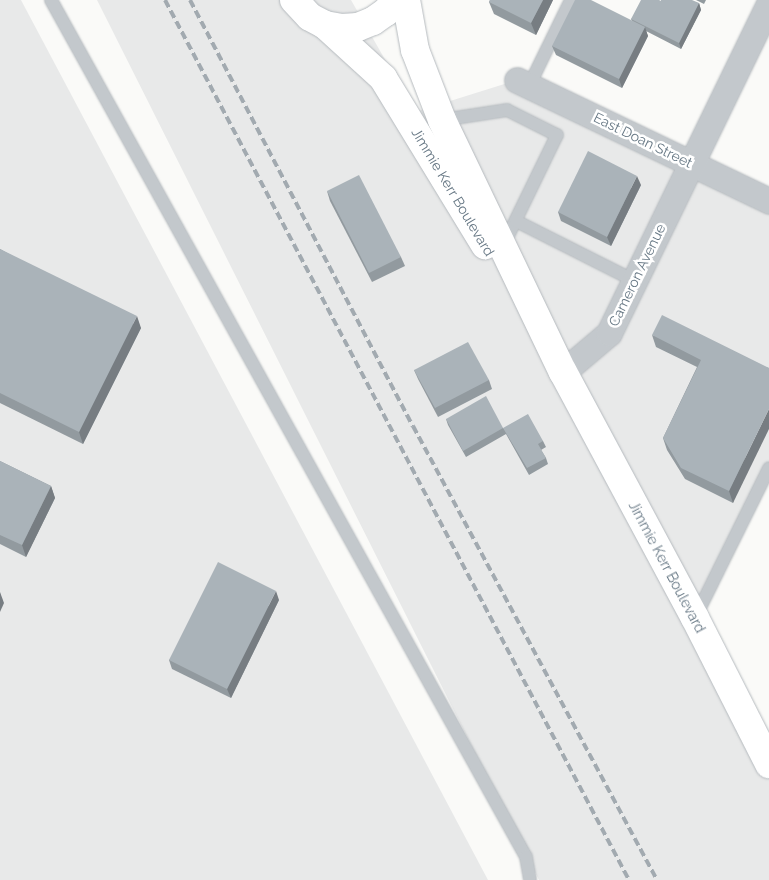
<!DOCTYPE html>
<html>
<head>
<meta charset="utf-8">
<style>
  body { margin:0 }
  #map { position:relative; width:769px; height:880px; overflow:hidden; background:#fafaf8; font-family:Raleway,sans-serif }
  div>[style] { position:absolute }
  .built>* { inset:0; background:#e8e9e9 }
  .roads { filter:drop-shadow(0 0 1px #b5babe) drop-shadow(0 0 1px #b5babe) }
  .lane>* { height:12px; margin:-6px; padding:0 6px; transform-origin:6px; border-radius:6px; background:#c3c8cc }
  .street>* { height:25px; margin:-12.5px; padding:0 12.5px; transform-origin:12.5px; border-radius:12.5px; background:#c3c8cc }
  .primary>* { height:28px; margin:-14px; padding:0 14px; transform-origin:14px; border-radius:14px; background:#fff }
  .rail>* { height:4px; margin-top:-2px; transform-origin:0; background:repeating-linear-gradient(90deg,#a2aab0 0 8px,transparent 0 12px) }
  .wall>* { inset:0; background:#929a9f }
  .shaded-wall>* { inset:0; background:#777d82 }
  .building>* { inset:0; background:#aab3b9 }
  span { translate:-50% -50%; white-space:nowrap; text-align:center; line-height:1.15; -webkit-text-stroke:5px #fff; paint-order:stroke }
  .street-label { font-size:14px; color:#657683 }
</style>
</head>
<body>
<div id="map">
  <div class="built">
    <i style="clip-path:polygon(0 0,21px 0,488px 880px,0 880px)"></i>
    <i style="clip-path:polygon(97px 0,351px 0,415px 112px,517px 80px,769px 201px,769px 468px,695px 618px,769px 764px,769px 880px,539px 880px)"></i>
  </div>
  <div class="roads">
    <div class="lane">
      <i style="left:51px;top:0;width:980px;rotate:61deg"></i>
      <i style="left:526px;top:857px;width:23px;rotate:80deg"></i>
      <i style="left:529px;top:86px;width:96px;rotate:-64deg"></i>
      <i style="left:442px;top:120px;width:66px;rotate:-8.7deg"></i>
      <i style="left:507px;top:110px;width:56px;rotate:26.6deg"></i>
      <i style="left:557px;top:135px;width:123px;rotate:115.9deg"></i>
      <i style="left:516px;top:221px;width:133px;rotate:26.8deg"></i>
      <i style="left:695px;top:618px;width:167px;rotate:-63.7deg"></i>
    </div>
    <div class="street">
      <i style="left:517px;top:80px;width:280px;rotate:25.6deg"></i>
      <i style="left:563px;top:372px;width:60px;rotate:-40.3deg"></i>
      <i style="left:609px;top:333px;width:366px;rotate:-64.1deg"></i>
    </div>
    <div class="primary">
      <i style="left:294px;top:0;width:23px;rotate:47deg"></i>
      <i style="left:310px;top:17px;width:17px;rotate:28deg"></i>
      <i style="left:325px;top:25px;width:17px;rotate:10deg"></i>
      <i style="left:342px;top:28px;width:16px;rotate:-4deg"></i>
      <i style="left:358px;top:27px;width:16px;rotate:-22deg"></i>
      <i style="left:373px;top:21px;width:16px;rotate:-35deg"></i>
      <i style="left:386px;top:12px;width:16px;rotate:-50deg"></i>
      <i style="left:406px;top:0;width:51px;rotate:79.8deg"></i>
      <i style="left:415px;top:50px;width:75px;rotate:68.9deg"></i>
      <i style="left:442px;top:120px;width:280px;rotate:64.4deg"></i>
      <i style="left:563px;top:372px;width:279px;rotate:61.8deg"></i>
      <i style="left:695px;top:618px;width:164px;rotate:63.1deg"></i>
      <i style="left:325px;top:25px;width:79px;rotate:42.4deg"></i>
      <i style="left:383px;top:78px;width:196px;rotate:58.6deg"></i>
    </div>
  </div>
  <div class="rail">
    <i style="left:165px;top:0;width:995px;rotate:62.2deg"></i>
    <i style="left:190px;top:0;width:481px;rotate:62.4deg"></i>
    <i style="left:413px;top:426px;width:515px;rotate:61.74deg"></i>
  </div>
  <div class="wall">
    <i style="clip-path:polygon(490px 0,553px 0,536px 35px,494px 14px,489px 2px)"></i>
    <i style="clip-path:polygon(696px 0,706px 0,704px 4px)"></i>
    <i style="clip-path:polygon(661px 1px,699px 3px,701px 10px,681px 49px,646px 31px,648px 36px,622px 88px,556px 55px,552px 46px,632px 21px,631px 19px)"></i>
    <i style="clip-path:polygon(641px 185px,611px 246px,561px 221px,558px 212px)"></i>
    <i style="clip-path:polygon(327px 191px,401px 257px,405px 266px,372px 282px,330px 201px)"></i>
    <i style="clip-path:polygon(0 249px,141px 328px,83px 444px,0 403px)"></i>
    <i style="clip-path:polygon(652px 335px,769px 368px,733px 503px,685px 479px,667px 450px,663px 438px,697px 367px,656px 347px)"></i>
    <i style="clip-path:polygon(414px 370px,489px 380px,492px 389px,438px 417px,418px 379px)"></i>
    <i style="clip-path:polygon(446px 419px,503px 428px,543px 441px,546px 447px,541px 450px,546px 458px,548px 464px,529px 475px,506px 434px,466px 457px,448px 425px)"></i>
    <i style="clip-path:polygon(0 461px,51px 486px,55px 498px,26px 557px,0 544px)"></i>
    <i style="clip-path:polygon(279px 600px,231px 698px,172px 669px,169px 660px)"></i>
  </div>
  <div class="shaded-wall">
    <i style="clip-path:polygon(543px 0,553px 0,536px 35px,531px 23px)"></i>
    <i style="clip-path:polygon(699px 3px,701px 10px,681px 49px,679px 43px)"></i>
    <i style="clip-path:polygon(645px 27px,648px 36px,622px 88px,619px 79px)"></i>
    <i style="clip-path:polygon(637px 176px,641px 185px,611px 246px,607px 237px)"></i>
    <i style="clip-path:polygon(137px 316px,141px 328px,83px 444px,79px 432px)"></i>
    <i style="clip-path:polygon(769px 409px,769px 429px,733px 503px,729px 491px)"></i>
    <i style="clip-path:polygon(51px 486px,55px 498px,26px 557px,22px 545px)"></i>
    <i style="clip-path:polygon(276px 591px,279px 600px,231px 698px,227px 689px)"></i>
    <i style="clip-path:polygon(0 592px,4px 603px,0 612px)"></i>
  </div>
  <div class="building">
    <i style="clip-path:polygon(490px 0,543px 0,531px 23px,489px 2px)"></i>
    <i style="clip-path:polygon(575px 0,591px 0,645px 27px,619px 79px,552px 46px)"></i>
    <i style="clip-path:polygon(641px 0,659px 0,661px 1px,661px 0,692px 0,699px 3px,679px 43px,631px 19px)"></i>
    <i style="clip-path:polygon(588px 151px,637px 176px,607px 237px,558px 212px)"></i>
    <i style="clip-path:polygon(359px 175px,401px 257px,369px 273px,327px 191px)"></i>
    <i style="clip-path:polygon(0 249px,137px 316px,79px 432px,0 393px)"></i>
    <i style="clip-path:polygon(662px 315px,769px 368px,769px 409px,729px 491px,681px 468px,663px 438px,701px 360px,652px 335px)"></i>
    <i style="clip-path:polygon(468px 342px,489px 380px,435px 408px,414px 370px)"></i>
    <i style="clip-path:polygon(486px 396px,503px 428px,463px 451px,446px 419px)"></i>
    <i style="clip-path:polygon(528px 414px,543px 441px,538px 444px,546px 458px,527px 468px,503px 428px)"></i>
    <i style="clip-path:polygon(0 461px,51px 486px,22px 545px,0 535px)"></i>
    <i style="clip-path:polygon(218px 562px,276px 591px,227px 689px,169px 660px)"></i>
  </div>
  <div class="street-label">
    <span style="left:643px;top:140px;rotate:26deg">East Doan Street</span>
    <span style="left:453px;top:192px;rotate:59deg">Jimmie Kerr Boulevard</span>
    <span style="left:637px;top:275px;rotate:-64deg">Cameron Avenue</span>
    <span style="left:667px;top:567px;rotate:62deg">Jimmie Kerr Boulevard</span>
  </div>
</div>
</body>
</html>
